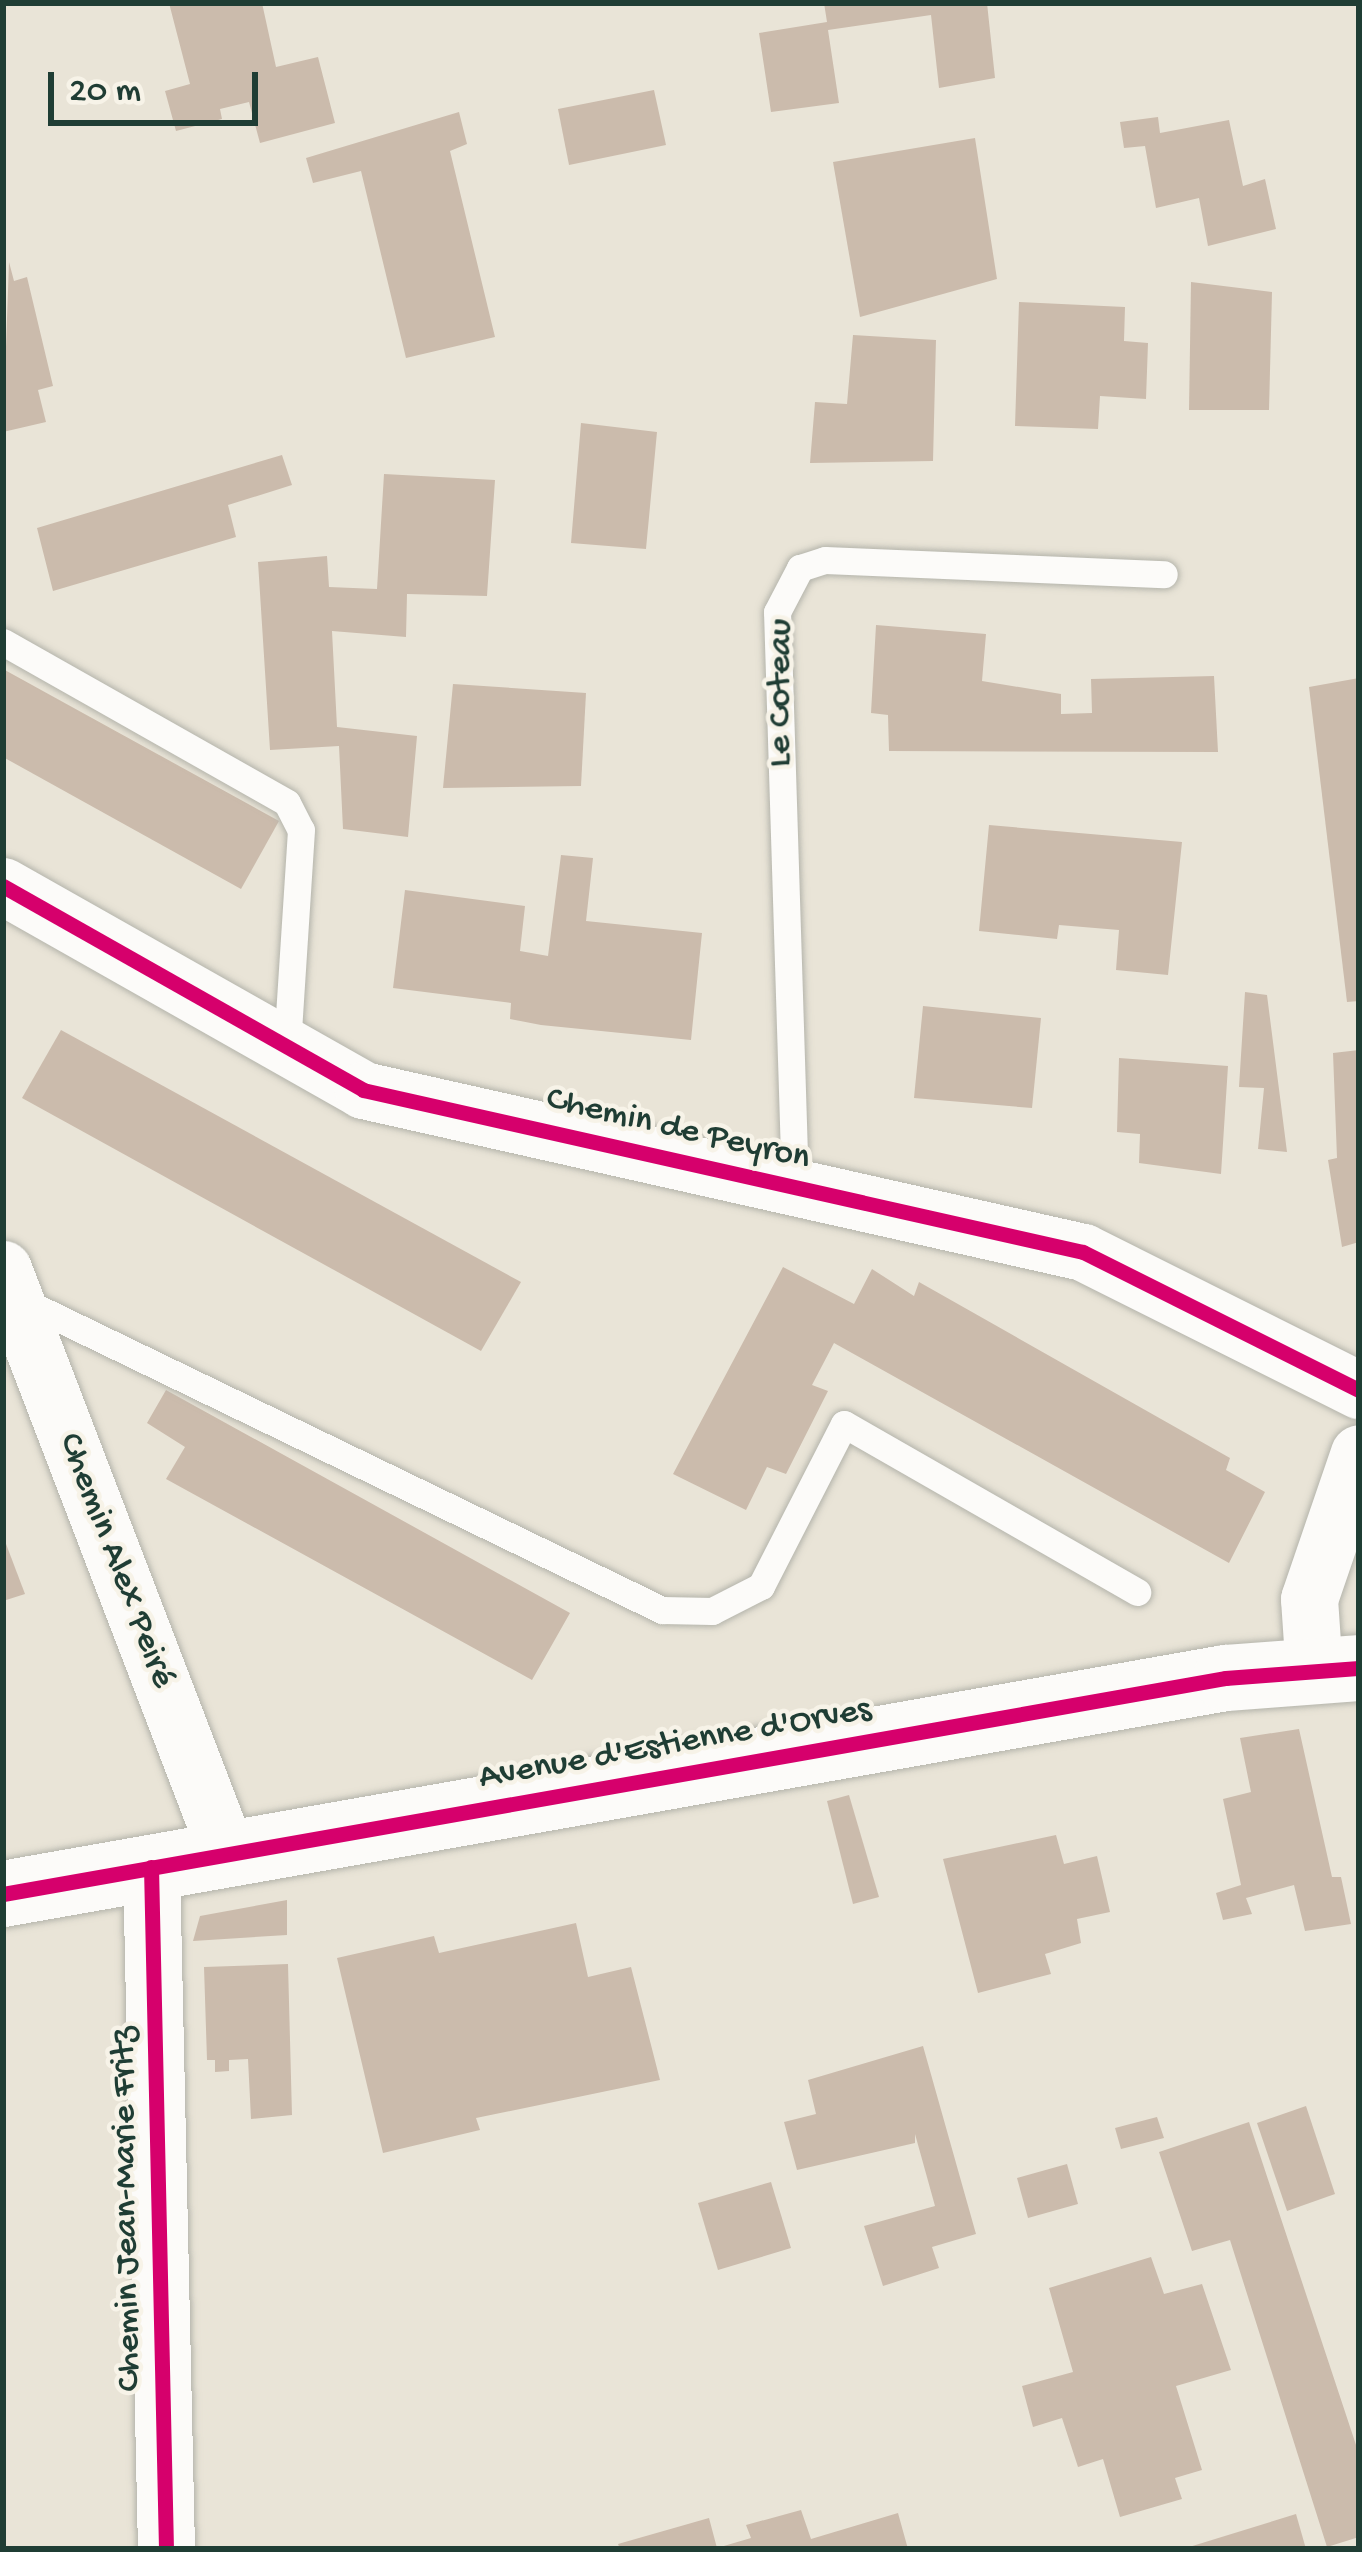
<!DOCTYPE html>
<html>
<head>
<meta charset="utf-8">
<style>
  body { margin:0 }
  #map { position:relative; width:1362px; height:2552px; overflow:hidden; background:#e9e4d7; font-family:"Gochi Hand",sans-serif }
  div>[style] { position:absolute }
  .building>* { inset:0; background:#cbbbac }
  .roads { filter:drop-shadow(0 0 3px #b4b4ab) drop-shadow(0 0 3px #b4b4ab) }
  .service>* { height:27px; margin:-13.5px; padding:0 13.5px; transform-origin:13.5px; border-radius:13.5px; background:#fcfbf9 }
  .minor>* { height:57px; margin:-28.5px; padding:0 28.5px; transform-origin:28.5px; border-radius:28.5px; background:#fcfbf9 }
  .tertiary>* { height:66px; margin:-33px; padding:0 33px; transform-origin:33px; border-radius:33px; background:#fcfbf9 }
  .cycleway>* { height:15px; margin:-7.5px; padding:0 7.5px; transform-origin:7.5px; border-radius:7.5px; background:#d6006c }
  span { translate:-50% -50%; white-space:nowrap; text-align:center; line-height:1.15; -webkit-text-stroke:9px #f7f3e8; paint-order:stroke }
  .street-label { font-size:36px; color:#1f3d34 }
  .frame { position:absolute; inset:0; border:6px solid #1f3d34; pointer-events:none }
  .scale { position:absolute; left:48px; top:72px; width:210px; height:54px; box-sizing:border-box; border:6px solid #1f3d34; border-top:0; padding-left:15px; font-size:36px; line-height:42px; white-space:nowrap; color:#1f3d34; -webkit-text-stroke:9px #f7f3e8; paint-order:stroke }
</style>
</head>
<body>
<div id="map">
  <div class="building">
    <i style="clip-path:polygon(169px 3px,262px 3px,276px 67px,318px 57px,335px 123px,260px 143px,249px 102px,220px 109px,222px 119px,176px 131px,165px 91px,190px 84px)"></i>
    <i style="clip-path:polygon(824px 3px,987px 3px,995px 78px,939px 88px,931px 15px,828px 30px,839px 103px,771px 112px,759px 33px,827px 22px)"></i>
    <i style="clip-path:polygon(654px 90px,666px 145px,569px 165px,558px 109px)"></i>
    <i style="clip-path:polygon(459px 112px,467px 144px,450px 151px,495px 337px,406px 358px,361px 171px,313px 183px,306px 158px)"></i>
    <i style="clip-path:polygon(1158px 117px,1160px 133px,1229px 120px,1243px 186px,1265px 179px,1276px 229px,1208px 246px,1199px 198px,1156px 208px,1145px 146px,1124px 148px,1120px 122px)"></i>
    <i style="clip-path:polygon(975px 138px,997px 279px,860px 317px,833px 162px)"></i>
    <i style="clip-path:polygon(9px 262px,14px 281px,27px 277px,53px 386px,38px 390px,46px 422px,3px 432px)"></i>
    <i style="clip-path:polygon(1191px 282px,1272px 292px,1269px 410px,1189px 410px)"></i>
    <i style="clip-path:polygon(1019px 302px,1125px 307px,1124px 341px,1148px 343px,1146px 399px,1100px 396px,1098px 429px,1015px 426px)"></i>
    <i style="clip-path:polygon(853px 335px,936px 340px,933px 461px,810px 463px,815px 402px,847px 404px)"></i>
    <i style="clip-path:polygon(581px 423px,657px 432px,646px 549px,571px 543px)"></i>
    <i style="clip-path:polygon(282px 455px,292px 485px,228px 505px,236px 537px,53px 591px,37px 528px)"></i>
    <i style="clip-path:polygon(384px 474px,495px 480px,487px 596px,407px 594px,406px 637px,332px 631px,337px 727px,417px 736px,408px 837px,343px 829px,339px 746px,270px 750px,258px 562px,327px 556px,329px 587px,377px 589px)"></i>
    <i style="clip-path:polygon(876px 625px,986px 634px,982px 681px,1061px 694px,1061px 714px,1092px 713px,1091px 679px,1214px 676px,1218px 752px,889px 751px,888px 715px,871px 713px)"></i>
    <i style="clip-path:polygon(3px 669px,279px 821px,241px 889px,3px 757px)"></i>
    <i style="clip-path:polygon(1359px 678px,1359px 1001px,1347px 1002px,1309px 687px)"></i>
    <i style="clip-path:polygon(453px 684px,586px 693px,581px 786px,443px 788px)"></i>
    <i style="clip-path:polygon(989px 825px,1182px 842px,1168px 975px,1116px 970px,1119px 930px,1059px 925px,1057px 939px,979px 931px)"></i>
    <i style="clip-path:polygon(561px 855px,593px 858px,586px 921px,702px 933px,691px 1040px,541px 1025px,510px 1019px,511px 1003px,393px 988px,405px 890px,525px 906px,520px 951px,548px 956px)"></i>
    <i style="clip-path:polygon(1245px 992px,1267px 995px,1287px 1152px,1258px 1149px,1264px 1088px,1239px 1087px)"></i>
    <i style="clip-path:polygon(923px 1006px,1041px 1018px,1032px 1108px,914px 1098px)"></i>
    <i style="clip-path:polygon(61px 1030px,521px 1282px,481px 1351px,22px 1098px)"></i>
    <i style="clip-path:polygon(1359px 1050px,1359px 1242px,1342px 1247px,1328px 1160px,1337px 1158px,1333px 1053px)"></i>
    <i style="clip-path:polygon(1119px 1058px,1228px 1066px,1221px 1174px,1139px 1163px,1140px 1134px,1117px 1132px)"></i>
    <i style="clip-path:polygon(783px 1267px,854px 1304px,872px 1269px,914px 1296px,919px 1282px,1230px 1458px,1226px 1470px,1265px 1492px,1229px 1563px,834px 1343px,812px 1385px,828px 1391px,786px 1474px,767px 1467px,746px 1510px,673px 1474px)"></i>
    <i style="clip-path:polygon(166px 1390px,570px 1613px,532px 1680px,166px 1479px,185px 1447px,147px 1423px)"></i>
    <i style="clip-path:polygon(3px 1536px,25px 1594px,3px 1601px)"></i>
    <i style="clip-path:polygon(1299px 1729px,1332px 1877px,1341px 1877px,1351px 1924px,1305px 1931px,1294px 1885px,1246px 1898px,1252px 1914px,1223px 1920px,1216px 1893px,1241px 1885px,1223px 1799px,1251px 1792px,1240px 1738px)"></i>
    <i style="clip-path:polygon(849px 1795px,879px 1897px,853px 1904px,827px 1801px)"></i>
    <i style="clip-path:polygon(1056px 1835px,1064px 1864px,1097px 1856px,1110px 1912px,1077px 1919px,1081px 1943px,1045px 1954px,1051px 1974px,978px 1993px,943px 1859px)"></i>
    <i style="clip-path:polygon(287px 1900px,287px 1935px,193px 1941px,200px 1916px)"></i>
    <i style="clip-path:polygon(576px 1923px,588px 1977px,631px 1967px,660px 2080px,476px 2118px,480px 2130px,383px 2153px,337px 1958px,434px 1936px,439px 1953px)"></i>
    <i style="clip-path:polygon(288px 1964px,292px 2115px,251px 2119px,248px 2059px,229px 2060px,229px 2071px,215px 2072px,215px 2060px,207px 2060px,204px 1967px)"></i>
    <i style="clip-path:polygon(923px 2046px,976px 2234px,932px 2247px,939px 2268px,883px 2286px,864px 2226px,935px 2206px,915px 2134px,915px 2143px,797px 2170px,784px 2122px,816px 2114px,808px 2080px)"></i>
    <i style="clip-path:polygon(1306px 2106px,1335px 2194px,1287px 2211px,1257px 2123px)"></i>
    <i style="clip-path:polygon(1157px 2117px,1164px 2138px,1121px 2149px,1115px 2128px)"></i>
    <i style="clip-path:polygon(1249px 2122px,1359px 2454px,1359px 2537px,1327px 2547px,1230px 2240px,1192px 2251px,1159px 2152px)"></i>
    <i style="clip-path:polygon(1067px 2164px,1078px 2204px,1028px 2218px,1017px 2178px)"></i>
    <i style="clip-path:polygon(771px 2182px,791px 2248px,718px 2270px,698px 2203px)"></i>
    <i style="clip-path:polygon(1151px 2257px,1164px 2294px,1202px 2284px,1231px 2370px,1176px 2386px,1202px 2470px,1175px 2478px,1182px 2499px,1120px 2517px,1103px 2459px,1078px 2467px,1062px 2418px,1033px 2427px,1022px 2386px,1073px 2372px,1049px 2288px)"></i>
    <i style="clip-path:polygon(801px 2510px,811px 2539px,898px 2513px,908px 2549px,620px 2549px,618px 2544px,709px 2518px,717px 2548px,751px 2538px,746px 2525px)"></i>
    <i style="clip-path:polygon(1296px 2514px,1306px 2549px,1186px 2549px,1186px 2548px)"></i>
  </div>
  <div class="roads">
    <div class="service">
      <i style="left:3px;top:642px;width:326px;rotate:29.5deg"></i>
      <i style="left:287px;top:803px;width:30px;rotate:63deg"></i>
      <i style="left:301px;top:830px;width:217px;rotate:93.7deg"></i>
      <i style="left:795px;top:1187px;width:575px;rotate:-91.79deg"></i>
      <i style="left:777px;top:612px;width:50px;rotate:-62.4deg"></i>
      <i style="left:800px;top:568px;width:26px;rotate:-18deg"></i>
      <i style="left:825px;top:560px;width:339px;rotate:2.4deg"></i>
      <i style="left:23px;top:1301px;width:710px;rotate:25.81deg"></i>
      <i style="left:662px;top:1610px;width:50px;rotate:1.1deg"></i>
      <i style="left:712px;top:1611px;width:55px;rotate:-27deg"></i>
      <i style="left:761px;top:1586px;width:182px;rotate:-62.9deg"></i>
      <i style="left:844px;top:1424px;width:338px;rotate:29.8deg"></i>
    </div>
    <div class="minor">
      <i style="left:3px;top:886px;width:414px;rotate:29.5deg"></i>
      <i style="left:363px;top:1090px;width:738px;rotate:12.68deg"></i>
      <i style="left:1083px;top:1252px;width:309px;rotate:26.6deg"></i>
      <i style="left:3px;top:1269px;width:625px;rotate:69.02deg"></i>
      <i style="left:1314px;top:1672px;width:73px;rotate:-93.9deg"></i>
      <i style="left:1309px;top:1599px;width:154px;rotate:-71.1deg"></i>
      <i style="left:151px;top:1867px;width:682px;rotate:88.74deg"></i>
    </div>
    <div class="tertiary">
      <i style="left:3px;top:1894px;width:1242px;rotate:-10.02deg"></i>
      <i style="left:1226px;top:1678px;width:133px;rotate:-4.3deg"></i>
    </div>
  </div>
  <div class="cycleway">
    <i style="left:3px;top:886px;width:414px;rotate:29.5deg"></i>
    <i style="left:363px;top:1090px;width:738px;rotate:12.68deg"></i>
    <i style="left:1083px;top:1252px;width:309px;rotate:26.6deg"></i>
    <i style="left:151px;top:1867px;width:682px;rotate:88.74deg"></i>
    <i style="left:3px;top:1894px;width:1242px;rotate:-10.02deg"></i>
    <i style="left:1226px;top:1678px;width:133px;rotate:-4.3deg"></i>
  </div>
  <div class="street-label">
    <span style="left:782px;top:693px;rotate:-90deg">Le Coteau</span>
    <span style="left:678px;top:1130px;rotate:13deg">Chemin de Peyron</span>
    <span style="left:115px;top:1561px;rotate:69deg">Chemin Alex Peiré</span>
    <span style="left:675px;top:1745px;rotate:-10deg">Avenue d'Estienne d'Orves</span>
    <span style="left:128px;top:2209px;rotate:-91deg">Chemin Jean-Marie Fritz</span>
  </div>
  <div class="frame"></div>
  <div class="scale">20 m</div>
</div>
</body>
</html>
